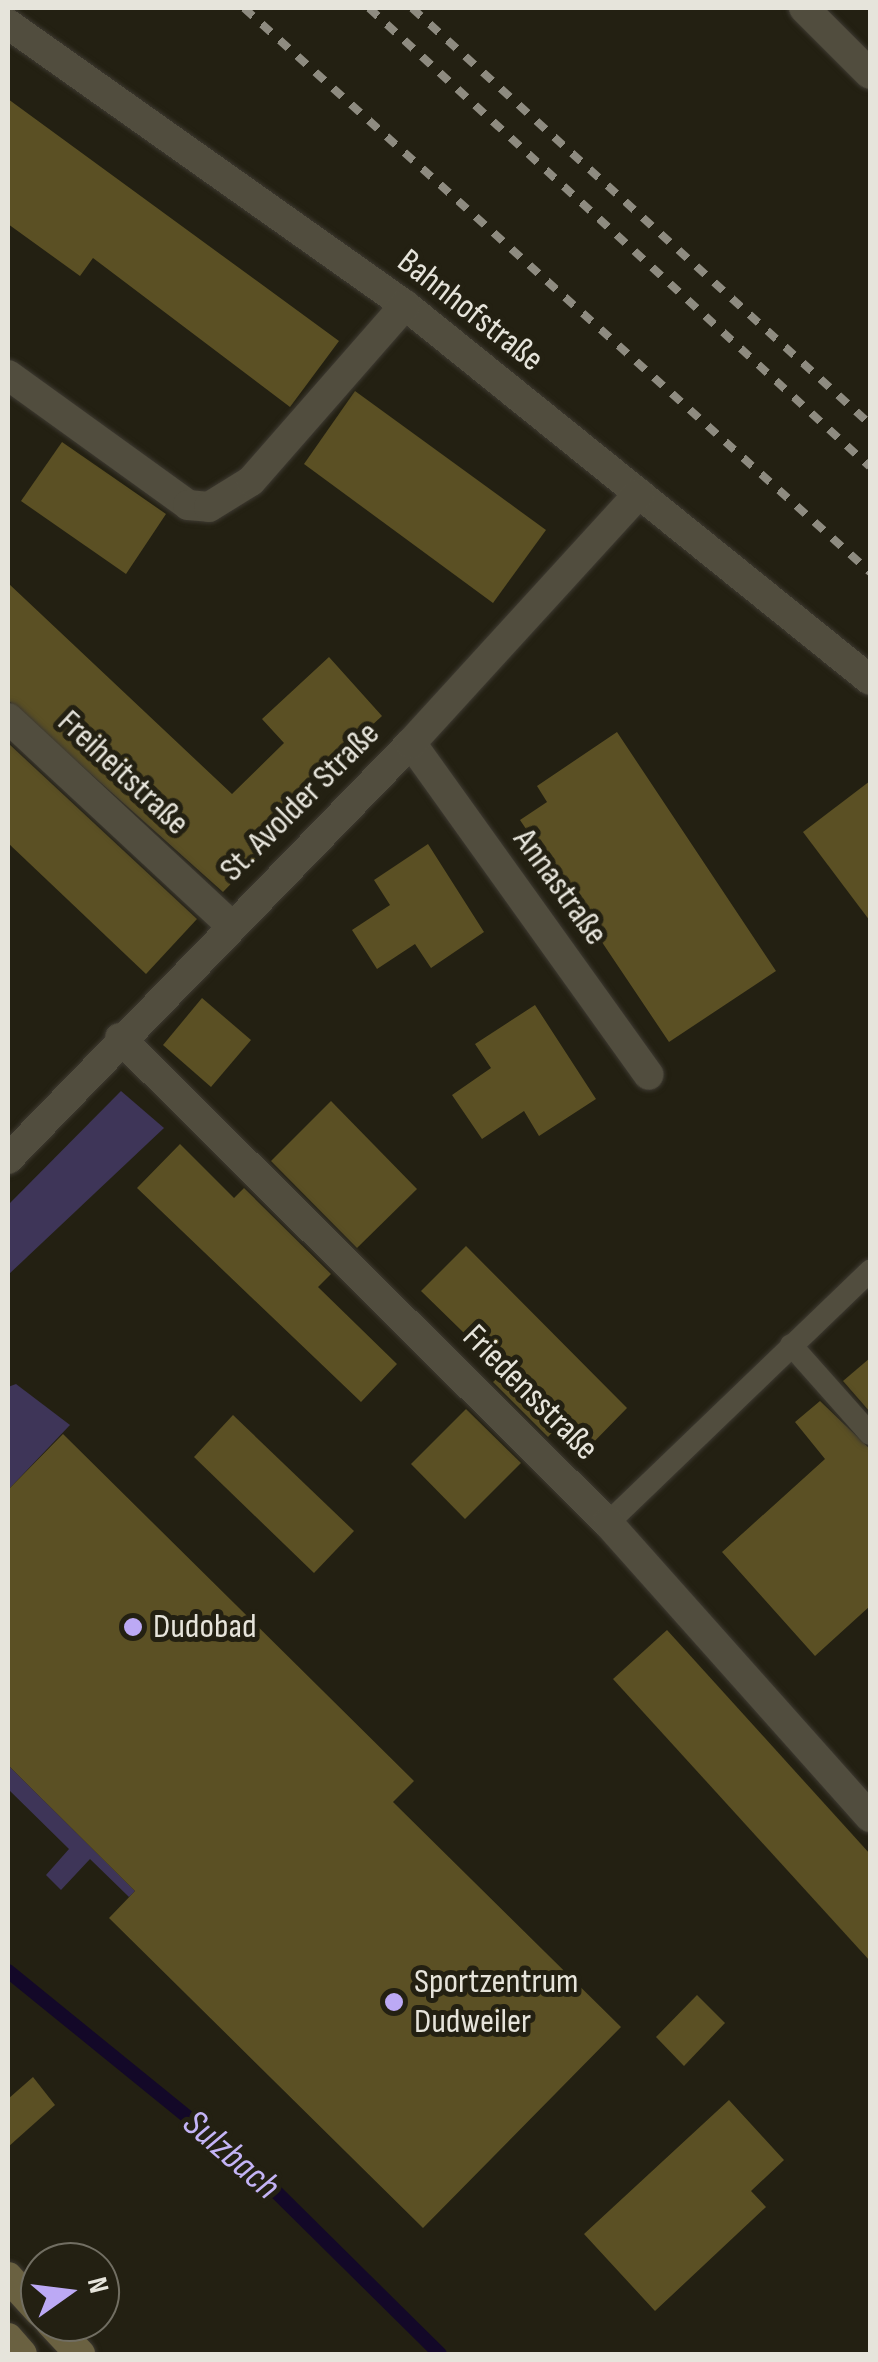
<!DOCTYPE html>
<html>
<head>
<meta charset="utf-8">
<style>
  body { margin:0 }
  #map { position:relative; width:878px; height:2362px; overflow:hidden; background:#232012; font-family:"Sofia Sans Condensed",sans-serif }
  div>[style] { position:absolute }
  .green>* { inset:0; background:#3e3558 }
  .stream>* { height:14px; margin:-7px; padding:0 7px; transform-origin:7px; border-radius:7px; background:#130828 }
  .building>* { inset:0; background:#5b5024 }
  .roads { filter:drop-shadow(0 0 2px #3d3931) drop-shadow(0 0 2px #3d3931) }
  .lane>* { height:22px; margin:-11px; padding:0 11px; transform-origin:11px; border-radius:11px; background:#514d3e }
  .street>* { height:30px; margin:-15px; padding:0 15px; transform-origin:15px; border-radius:15px; background:#514d3e }
  .secondary>* { height:30px; margin:-15px; padding:0 15px; transform-origin:15px; border-radius:15px; background:#6a6141 }
  .rail>* { height:8px; margin-top:-4px; transform-origin:0; background:repeating-linear-gradient(90deg,#8e8b80 0 12px,transparent 0 24px) }
  .dots>* { width:28px; height:28px; translate:-50% -50%; box-sizing:border-box; border:5px solid #232012; border-radius:50% }
  span { translate:-50% -50%; white-space:nowrap; text-align:center; line-height:1.15; -webkit-text-stroke:10px #232012; paint-order:stroke }
  .street-label { font-size:35px; color:#e6e4db }
  .poi-label { font-size:35px; color:#e6e4db }
  .left { translate:0 -50%; text-align:left }
  .water-label { font-size:38px; color:#c4b4f6; font-style:italic }
  .frame { position:absolute; inset:0; border:10px solid #e6e4db; pointer-events:none }
  .north { position:absolute; left:20px; top:2242px; width:100px; height:100px; box-sizing:border-box; background:#232012; border:2px solid #716e62; border-radius:50%; rotate:76deg; font-size:28px; font-weight:700; line-height:40px; text-align:center; color:#e6e4db }
  .north::after { content:''; display:block; margin:auto; width:35px; height:45px; background:#bca9f5; clip-path:polygon(50% 0,100% 100%,50% 72%,0 100%) }
</style>
</head>
<body>
<div id="map">
  <div class="green">
    <i style="clip-path:polygon(121px 1091px,164px 1128px,8px 1275px,8px 1205px)"></i>
    <i style="clip-path:polygon(16px 1384px,70px 1425px,8px 1490px,8px 1387px)"></i>
    <i style="clip-path:polygon(8px 1765px,135px 1891px,129px 1897px,90px 1859px,61px 1890px,46px 1875px,69px 1849px,8px 1789px)"></i>
  </div>
  <div class="stream">
    <i style="left:8px;top:1971px;width:322px;rotate:39.1deg"></i>
    <i style="left:258px;top:2174px;width:256px;rotate:44.7deg"></i>
  </div>
  <div class="building">
    <i style="clip-path:polygon(8px 99px,339px 341px,290px 407px,93px 258px,80px 276px,8px 224px)"></i>
    <i style="clip-path:polygon(355px 391px,546px 530px,493px 603px,304px 464px)"></i>
    <i style="clip-path:polygon(62px 442px,166px 514px,126px 574px,21px 501px)"></i>
    <i style="clip-path:polygon(8px 583px,232px 794px,284px 743px,262px 719px,329px 657px,382px 716px,271px 818px,283px 830px,223px 892px,8px 700px)"></i>
    <i style="clip-path:polygon(617px 732px,776px 971px,669px 1042px,520px 820px,547px 802px,537px 786px)"></i>
    <i style="clip-path:polygon(8px 743px,197px 919px,146px 974px,8px 843px)"></i>
    <i style="clip-path:polygon(870px 781px,870px 921px,803px 832px)"></i>
    <i style="clip-path:polygon(428px 844px,484px 932px,431px 968px,415px 944px,377px 969px,352px 930px,390px 905px,374px 880px)"></i>
    <i style="clip-path:polygon(202px 998px,251px 1040px,211px 1087px,163px 1045px)"></i>
    <i style="clip-path:polygon(535px 1005px,596px 1099px,539px 1136px,524px 1111px,482px 1139px,452px 1095px,491px 1068px,475px 1044px)"></i>
    <i style="clip-path:polygon(331px 1101px,417px 1189px,357px 1248px,271px 1161px)"></i>
    <i style="clip-path:polygon(180px 1144px,234px 1198px,244px 1188px,331px 1274px,318px 1287px,397px 1364px,361px 1402px,137px 1188px)"></i>
    <i style="clip-path:polygon(466px 1246px,627px 1408px,586px 1450px,560px 1424px,548px 1437px,493px 1382px,504px 1372px,421px 1291px)"></i>
    <i style="clip-path:polygon(870px 1358px,870px 1412px,843px 1381px)"></i>
    <i style="clip-path:polygon(820px 1401px,870px 1449px,870px 1606px,815px 1656px,722px 1552px,825px 1459px,795px 1422px)"></i>
    <i style="clip-path:polygon(466px 1409px,521px 1463px,465px 1519px,411px 1464px)"></i>
    <i style="clip-path:polygon(233px 1415px,354px 1531px,314px 1573px,194px 1457px)"></i>
    <i style="clip-path:polygon(63px 1434px,414px 1781px,393px 1802px,621px 2027px,423px 2228px,109px 1918px,135px 1891px,8px 1765px,8px 1490px)"></i>
    <i style="clip-path:polygon(667px 1630px,870px 1854px,870px 1961px,613px 1679px)"></i>
    <i style="clip-path:polygon(697px 1995px,725px 2023px,684px 2066px,656px 2037px)"></i>
    <i style="clip-path:polygon(33px 2077px,55px 2105px,8px 2147px,8px 2099px)"></i>
    <i style="clip-path:polygon(729px 2100px,784px 2160px,751px 2191px,766px 2207px,655px 2311px,584px 2234px)"></i>
  </div>
  <div class="roads">
    <div class="lane">
      <i style="left:791px;top:1345px;width:119px;rotate:48.4deg"></i>
      <i style="left:608px;top:1523px;width:364px;rotate:-43.9deg"></i>
    </div>
    <div class="street">
      <i style="left:804px;top:8px;width:93px;rotate:45deg"></i>
      <i style="left:8px;top:24px;width:486px;rotate:35.3deg"></i>
      <i style="left:405px;top:305px;width:597px;rotate:38.88deg"></i>
      <i style="left:8px;top:375px;width:222px;rotate:35.8deg"></i>
      <i style="left:188px;top:505px;width:21px;rotate:5deg"></i>
      <i style="left:209px;top:507px;width:49px;rotate:-31.8deg"></i>
      <i style="left:251px;top:481px;width:234px;rotate:-48.8deg"></i>
      <i style="left:8px;top:718px;width:304px;rotate:42.9deg"></i>
      <i style="left:411px;top:743px;width:408px;rotate:54.4deg"></i>
      <i style="left:120px;top:1038px;width:688px;rotate:44.82deg"></i>
      <i style="left:608px;top:1523px;width:394px;rotate:48.3deg"></i>
      <i style="left:8px;top:1159px;width:579px;rotate:-45.91deg"></i>
      <i style="left:411px;top:743px;width:338px;rotate:-47.6deg"></i>
    </div>
    <div class="secondary">
      <i style="left:8px;top:2277px;width:47px;rotate:47.6deg"></i>
      <i style="left:50px;top:2322px;width:44px;rotate:46.8deg"></i>
      <i style="left:8px;top:2338px;width:21px;rotate:49deg"></i>
    </div>
  </div>
  <div class="rail">
    <i style="left:244px;top:8px;width:843px;rotate:42.02deg"></i>
    <i style="left:369px;top:8px;width:679px;rotate:42.49deg"></i>
    <i style="left:412px;top:8px;width:619px;rotate:42.25deg"></i>
  </div>
  <div class="dots">
    <i style="left:133px;top:1627px;background:#bca9f5"></i>
    <i style="left:394px;top:2002px;background:#bca9f5"></i>
  </div>
  <div class="street-label">
    <span style="left:470px;top:311px;rotate:38deg">Bahnhofstraße</span>
    <span style="left:123px;top:773px;rotate:43deg">Freiheitstraße</span>
    <span style="left:300px;top:802px;rotate:-45deg">St. Avolder Straße</span>
    <span style="left:560px;top:887px;rotate:54deg">Annastraße</span>
    <span style="left:530px;top:1393px;rotate:45deg">Friedensstraße</span>
  </div>
  <div class="poi-label">
    <span class="left" style="left:153px;top:1627px">Dudobad</span>
    <span class="left" style="left:414px;top:2002px">Sportzentrum<br>Dudweiler</span>
  </div>
  <div class="water-label">
    <span style="left:231px;top:2155px;rotate:41deg">Sulzbach</span>
  </div>
  <div class="frame"></div>
  <div class="north">N</div>
</div>
</body>
</html>
